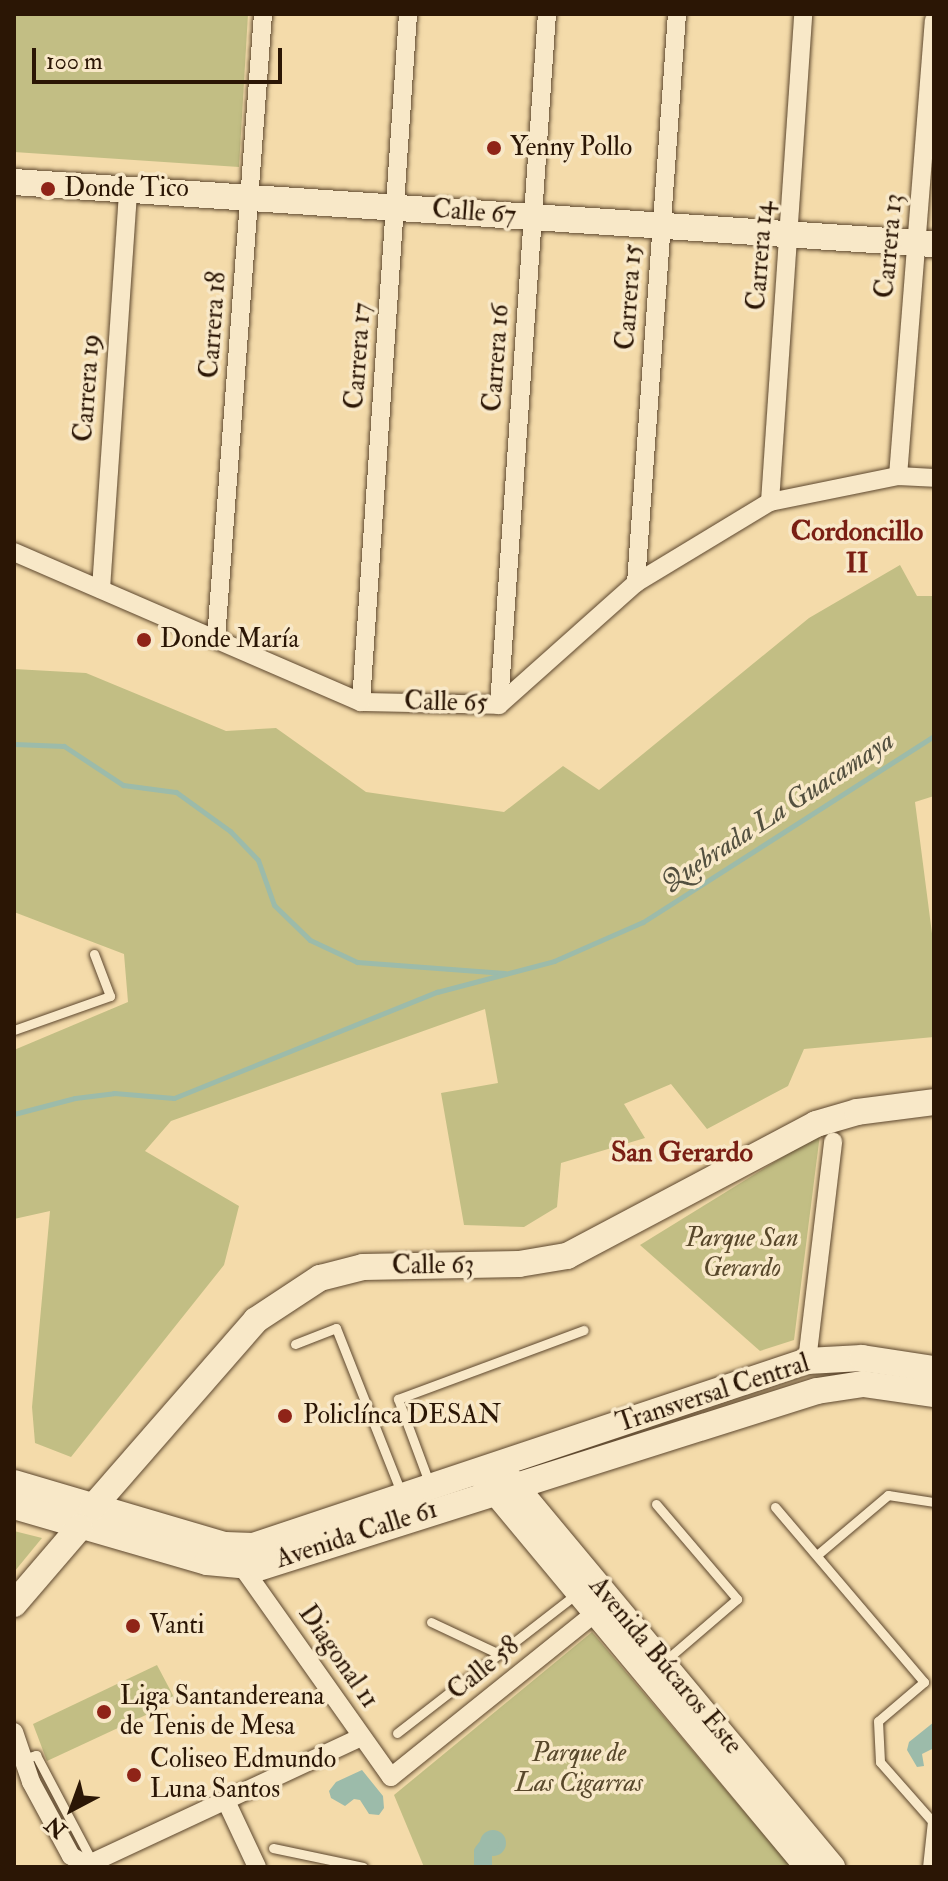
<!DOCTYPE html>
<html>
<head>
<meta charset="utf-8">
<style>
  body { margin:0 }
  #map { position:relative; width:948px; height:1881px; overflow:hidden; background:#f4dbaa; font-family:"IM FELL Double Pica",serif }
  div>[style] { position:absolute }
  .green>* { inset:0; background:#c2be84 }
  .water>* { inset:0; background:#9cbbaa }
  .round { border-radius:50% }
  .stream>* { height:5px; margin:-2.5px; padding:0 2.5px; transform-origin:2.5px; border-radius:2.5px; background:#9cbbaa }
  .canal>* { height:18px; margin:-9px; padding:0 9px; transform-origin:9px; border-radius:9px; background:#9cbbaa }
  .roads { filter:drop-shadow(0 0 2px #5d472e) drop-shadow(0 0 2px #5d472e) }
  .lane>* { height:9px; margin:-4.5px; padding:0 4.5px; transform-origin:4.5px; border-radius:4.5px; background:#f8e8c8 }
  .street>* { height:18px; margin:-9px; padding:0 9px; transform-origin:9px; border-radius:9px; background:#f8e8c8 }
  .secondary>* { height:26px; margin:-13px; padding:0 13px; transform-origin:13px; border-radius:13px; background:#f8e8c8 }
  .dots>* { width:22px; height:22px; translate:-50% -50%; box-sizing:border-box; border:4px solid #f8e8c8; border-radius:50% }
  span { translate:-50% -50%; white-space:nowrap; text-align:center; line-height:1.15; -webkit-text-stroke:7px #f8e8c8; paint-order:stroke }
  .poi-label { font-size:26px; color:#2b1605 }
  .left { translate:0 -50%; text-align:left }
  .street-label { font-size:26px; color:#2b1605 }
  .park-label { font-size:26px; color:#58482b; font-style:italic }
  .neighbourhood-label { font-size:28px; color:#7a1f14; font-weight:700 }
  .water-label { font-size:28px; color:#53503f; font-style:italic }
  .frame { position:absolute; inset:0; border:16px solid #2b1605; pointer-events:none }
  .north { position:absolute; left:32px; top:1769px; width:80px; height:80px; -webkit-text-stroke:6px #f8e8c8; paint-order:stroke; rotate:221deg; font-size:22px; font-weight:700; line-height:32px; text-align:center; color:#2b1605 }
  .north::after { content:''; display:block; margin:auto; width:28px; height:36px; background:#2b1605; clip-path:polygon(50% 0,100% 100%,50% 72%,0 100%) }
  .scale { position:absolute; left:32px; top:48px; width:250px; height:36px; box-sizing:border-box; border:4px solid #2b1605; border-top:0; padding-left:10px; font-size:24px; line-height:28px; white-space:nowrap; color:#2b1605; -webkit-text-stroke:6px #f8e8c8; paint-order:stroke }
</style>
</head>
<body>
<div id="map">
  <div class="green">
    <i style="clip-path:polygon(14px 14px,248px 14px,239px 167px,14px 152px)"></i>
    <i style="clip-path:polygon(900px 565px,917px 596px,934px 596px,934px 796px,915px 802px,934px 949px,934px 1037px,804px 1049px,788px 1086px,707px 1129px,671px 1084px,624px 1104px,645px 1138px,561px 1163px,557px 1207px,524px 1227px,464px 1225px,441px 1093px,498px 1083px,485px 1009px,171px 1121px,145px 1151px,239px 1206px,224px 1265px,71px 1457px,35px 1443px,32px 1407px,50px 1211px,14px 1219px,14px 1050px,128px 1002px,124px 954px,14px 912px,14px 669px,86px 673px,226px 731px,276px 728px,366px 792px,504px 812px,563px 766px,599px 790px,809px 618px)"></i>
    <i style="clip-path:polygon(820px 1134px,794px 1340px,760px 1351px,640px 1245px)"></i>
    <i style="clip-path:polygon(14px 1531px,42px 1538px,14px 1572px)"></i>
    <i style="clip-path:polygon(592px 1632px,791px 1867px,424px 1867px,394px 1795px)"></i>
    <i style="clip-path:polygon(157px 1665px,176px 1701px,47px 1761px,33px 1724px)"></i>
  </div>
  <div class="water">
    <i style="clip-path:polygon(934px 1722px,934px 1748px,922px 1754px,924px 1766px,917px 1767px,907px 1750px,909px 1742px)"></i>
    <i style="clip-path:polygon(362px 1770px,383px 1796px,384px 1808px,379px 1815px,369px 1814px,360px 1800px,354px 1799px,345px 1806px,331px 1798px,329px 1791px,336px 1782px)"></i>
    <i class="round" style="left:480px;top:1830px;width:26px;height:26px"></i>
  </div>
  <div class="stream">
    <i style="left:14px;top:744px;width:50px;rotate:2.3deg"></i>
    <i style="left:64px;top:746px;width:71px;rotate:33.5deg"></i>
    <i style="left:123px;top:785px;width:53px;rotate:7.5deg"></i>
    <i style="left:176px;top:792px;width:67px;rotate:35.8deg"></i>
    <i style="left:230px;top:831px;width:40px;rotate:46deg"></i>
    <i style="left:258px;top:860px;width:48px;rotate:70.4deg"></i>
    <i style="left:274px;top:905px;width:50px;rotate:44.2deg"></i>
    <i style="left:310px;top:940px;width:52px;rotate:25.1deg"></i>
    <i style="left:357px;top:962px;width:148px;rotate:4.3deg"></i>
    <i style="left:14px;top:1114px;width:63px;rotate:-14.7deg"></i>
    <i style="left:75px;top:1098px;width:39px;rotate:-7deg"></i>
    <i style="left:114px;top:1093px;width:60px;rotate:4.8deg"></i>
    <i style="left:174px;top:1098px;width:284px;rotate:-22deg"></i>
    <i style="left:437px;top:992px;width:121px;rotate:-14.8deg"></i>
    <i style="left:554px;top:961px;width:97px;rotate:-23.7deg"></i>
    <i style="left:643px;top:922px;width:345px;rotate:-32.6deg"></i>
  </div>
  <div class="canal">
    <i style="left:483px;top:1867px;width:15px;rotate:-90deg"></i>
    <i style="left:483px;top:1852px;width:11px;rotate:-52deg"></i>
  </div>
  <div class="roads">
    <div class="lane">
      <i style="left:14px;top:1030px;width:102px;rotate:-19.5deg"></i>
      <i style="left:110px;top:996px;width:45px;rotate:-110.9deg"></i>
      <i style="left:295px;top:1344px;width:44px;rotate:-21.3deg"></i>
      <i style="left:336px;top:1328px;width:180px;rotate:68.4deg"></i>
      <i style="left:430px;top:1485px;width:92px;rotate:-110.4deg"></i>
      <i style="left:398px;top:1399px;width:198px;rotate:-20.4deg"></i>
      <i style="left:656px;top:1504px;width:125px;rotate:49.5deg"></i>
      <i style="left:737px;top:1599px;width:95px;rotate:139.3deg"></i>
      <i style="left:775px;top:1507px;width:230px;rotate:49.6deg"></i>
      <i style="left:924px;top:1682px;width:60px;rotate:139.7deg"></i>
      <i style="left:878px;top:1721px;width:41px;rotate:87.2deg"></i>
      <i style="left:880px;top:1762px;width:79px;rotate:48.6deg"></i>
      <i style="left:932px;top:1821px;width:46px;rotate:96.2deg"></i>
      <i style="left:817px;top:1555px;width:93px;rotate:-40.2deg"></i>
      <i style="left:888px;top:1495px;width:47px;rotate:8.7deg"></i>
      <i style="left:431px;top:1622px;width:75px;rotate:25.2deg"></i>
      <i style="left:397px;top:1733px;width:227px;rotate:-37.8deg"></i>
      <i style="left:23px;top:1759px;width:14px;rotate:-17deg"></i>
      <i style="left:36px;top:1755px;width:122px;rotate:62.2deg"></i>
      <i style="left:273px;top:1848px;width:92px;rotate:11.9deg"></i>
    </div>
    <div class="street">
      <i style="left:898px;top:476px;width:457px;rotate:-85.5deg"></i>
      <i style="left:770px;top:502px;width:489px;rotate:-86.1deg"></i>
      <i style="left:14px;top:552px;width:378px;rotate:23.4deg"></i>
      <i style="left:361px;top:702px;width:138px;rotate:1.2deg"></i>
      <i style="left:499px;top:705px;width:183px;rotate:-41.7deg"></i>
      <i style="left:636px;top:583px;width:157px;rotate:-31.2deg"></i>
      <i style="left:770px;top:502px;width:131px;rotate:-11.5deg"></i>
      <i style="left:898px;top:476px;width:36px;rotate:3deg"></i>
      <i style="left:636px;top:583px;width:570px;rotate:-85.88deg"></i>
      <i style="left:101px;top:589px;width:400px;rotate:-86.1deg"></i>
      <i style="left:216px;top:639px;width:627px;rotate:-85.7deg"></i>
      <i style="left:361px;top:702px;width:690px;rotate:-86.09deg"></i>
      <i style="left:499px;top:705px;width:693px;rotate:-86.03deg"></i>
      <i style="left:807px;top:1361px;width:221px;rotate:-83.2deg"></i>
      <i style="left:243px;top:1568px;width:256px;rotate:54.7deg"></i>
      <i style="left:391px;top:1777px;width:275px;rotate:-38.8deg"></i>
      <i style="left:14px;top:1732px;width:53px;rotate:71.2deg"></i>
      <i style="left:31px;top:1782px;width:84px;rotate:61.6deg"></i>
      <i style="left:71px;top:1856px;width:18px;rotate:29deg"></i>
      <i style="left:87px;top:1865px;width:303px;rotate:-25deg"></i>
      <i style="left:226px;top:1801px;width:73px;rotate:64.8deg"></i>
    </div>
    <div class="secondary">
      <i style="left:14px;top:182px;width:922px;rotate:3.86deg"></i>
      <i style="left:504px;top:1473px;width:513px;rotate:50.22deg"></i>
      <i style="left:484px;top:1478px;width:506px;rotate:50.21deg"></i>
      <i style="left:14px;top:1483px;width:220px;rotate:16.4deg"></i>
      <i style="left:225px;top:1545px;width:28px;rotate:2deg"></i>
      <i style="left:253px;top:1546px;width:584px;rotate:-18.47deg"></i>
      <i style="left:807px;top:1361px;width:55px;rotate:-3.1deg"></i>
      <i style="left:862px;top:1358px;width:73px;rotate:8.7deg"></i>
      <i style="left:14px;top:1506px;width:201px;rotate:16.2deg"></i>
      <i style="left:207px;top:1562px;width:54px;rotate:5.3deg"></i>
      <i style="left:261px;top:1567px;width:583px;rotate:-17.57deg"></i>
      <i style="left:817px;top:1391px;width:47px;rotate:-8.7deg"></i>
      <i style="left:863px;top:1384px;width:72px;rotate:8deg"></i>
      <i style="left:93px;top:1507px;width:248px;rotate:-48.9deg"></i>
      <i style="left:256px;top:1320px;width:77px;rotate:-33.3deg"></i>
      <i style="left:320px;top:1278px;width:44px;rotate:-14.3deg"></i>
      <i style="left:363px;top:1267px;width:156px;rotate:-1.1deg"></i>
      <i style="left:519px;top:1264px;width:49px;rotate:-9.5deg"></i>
      <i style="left:567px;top:1256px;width:282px;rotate:-27.9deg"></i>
      <i style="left:816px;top:1124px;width:43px;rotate:-16.3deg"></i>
      <i style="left:857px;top:1112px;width:78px;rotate:-7.4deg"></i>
      <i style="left:14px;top:1604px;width:101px;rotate:-49.4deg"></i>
    </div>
  </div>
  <div class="dots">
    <i style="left:494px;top:148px;background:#8f2418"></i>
    <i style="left:48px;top:189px;background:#8f2418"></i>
    <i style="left:144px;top:640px;background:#8f2418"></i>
    <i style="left:285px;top:1416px;background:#8f2418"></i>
    <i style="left:133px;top:1626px;background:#8f2418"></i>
    <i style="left:104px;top:1712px;background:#8f2418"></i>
    <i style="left:134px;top:1775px;background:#8f2418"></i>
  </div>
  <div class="poi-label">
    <span class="left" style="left:510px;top:148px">Yenny Pollo</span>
    <span class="left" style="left:64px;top:189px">Donde Tico</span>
    <span class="left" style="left:160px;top:640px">Donde María</span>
    <span class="left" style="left:303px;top:1416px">Policlínca DESAN</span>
    <span class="left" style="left:149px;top:1626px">Vanti</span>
    <span class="left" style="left:120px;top:1712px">Liga Santandereana<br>de Tenis de Mesa</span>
    <span class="left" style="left:150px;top:1775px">Coliseo Edmundo<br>Luna Santos</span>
  </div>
  <div class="street-label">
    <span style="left:474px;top:213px;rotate:4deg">Calle 67</span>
    <span style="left:890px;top:246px;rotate:-85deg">Carrera 13</span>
    <span style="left:761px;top:256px;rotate:-86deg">Carrera 14</span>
    <span style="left:630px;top:297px;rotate:-86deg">Carrera 15</span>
    <span style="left:214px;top:325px;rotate:-86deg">Carrera 18</span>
    <span style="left:359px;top:356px;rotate:-86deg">Carrera 17</span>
    <span style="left:497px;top:358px;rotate:-86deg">Carrera 16</span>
    <span style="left:88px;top:388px;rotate:-86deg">Carrera 19</span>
    <span style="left:446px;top:703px;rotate:1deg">Calle 65</span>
    <span style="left:433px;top:1266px;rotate:-1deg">Calle 63</span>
    <span style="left:713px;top:1394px;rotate:-18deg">Transversal Central</span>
    <span style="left:357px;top:1535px;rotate:-18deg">Avenida Calle 61</span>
    <span style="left:338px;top:1657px;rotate:55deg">Diagonal 11</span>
    <span style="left:665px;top:1666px;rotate:50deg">Avenida Búcaros Este</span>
    <span style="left:484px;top:1669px;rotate:-39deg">Calle 58</span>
  </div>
  <div class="park-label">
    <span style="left:742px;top:1254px">Parque San<br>Gerardo</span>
    <span style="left:579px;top:1769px">Parque de<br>Las Cigarras</span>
  </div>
  <div class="neighbourhood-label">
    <span style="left:857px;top:548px">Cordoncillo<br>II</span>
    <span style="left:682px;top:1153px">San Gerardo</span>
  </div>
  <div class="water-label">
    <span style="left:778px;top:812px;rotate:-33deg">Quebrada La Guacamaya</span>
  </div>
  <div class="frame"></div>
  <div class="north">N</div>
  <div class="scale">100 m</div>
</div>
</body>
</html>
